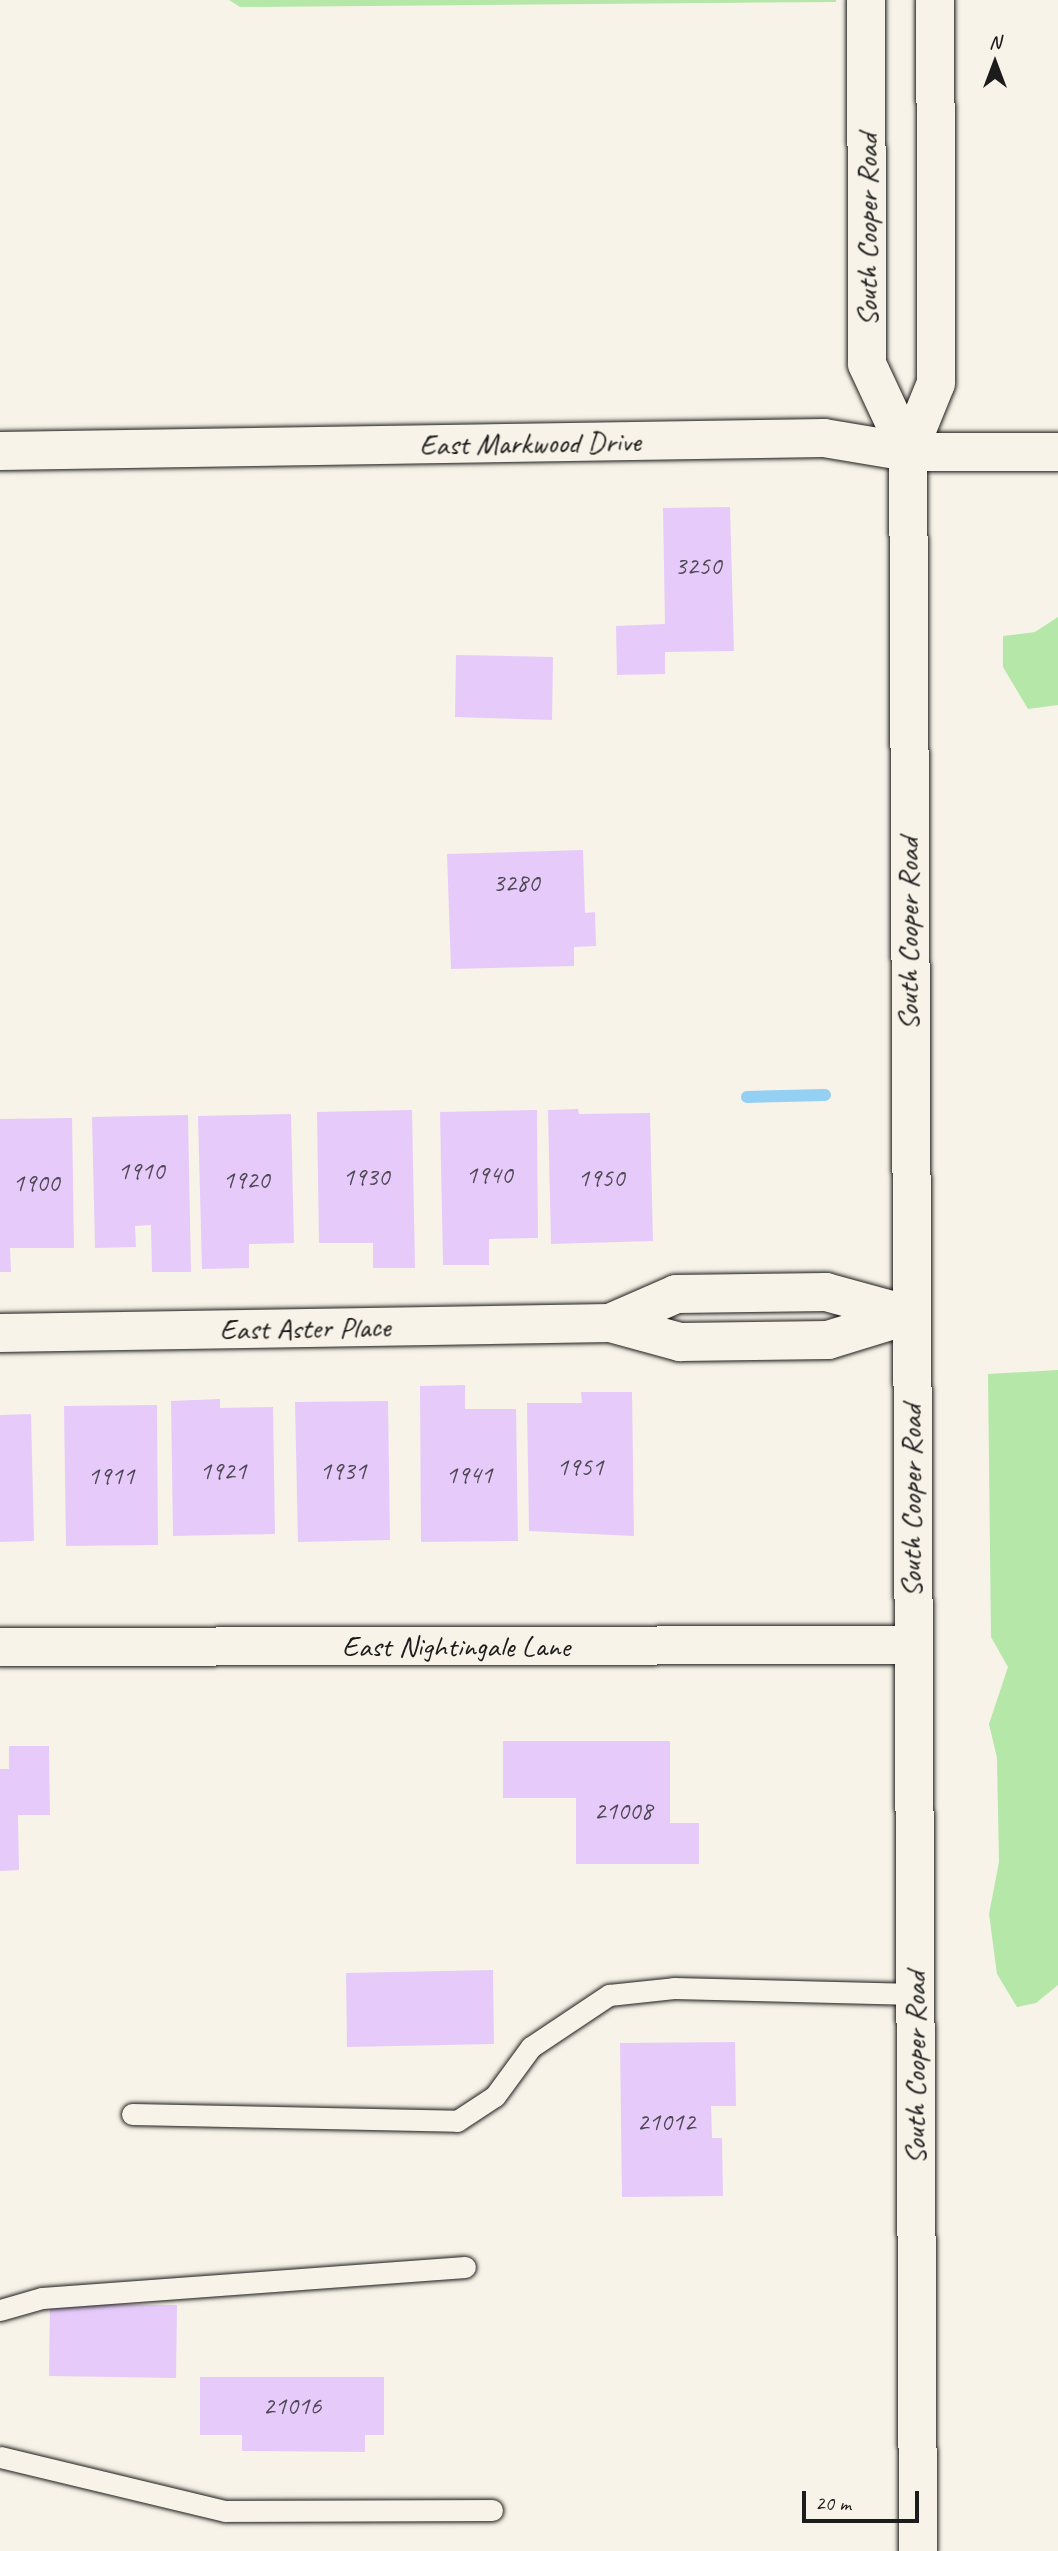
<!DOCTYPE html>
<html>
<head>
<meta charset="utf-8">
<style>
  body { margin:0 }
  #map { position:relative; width:1058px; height:2551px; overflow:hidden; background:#f7f3e8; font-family:Caveat,sans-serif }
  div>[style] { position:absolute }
  .green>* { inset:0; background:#b4e7a8 }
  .stream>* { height:12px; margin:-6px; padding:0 6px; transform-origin:6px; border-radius:6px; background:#94cff4 }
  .building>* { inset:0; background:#e6cbfa }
  .roads { filter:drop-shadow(0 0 2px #1c1c1c) drop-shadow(0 0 2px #1c1c1c) }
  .service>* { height:21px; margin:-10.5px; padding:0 10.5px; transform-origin:10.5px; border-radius:10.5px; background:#f7f3e8 }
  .minor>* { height:38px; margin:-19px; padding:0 19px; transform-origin:19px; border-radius:19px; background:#f7f3e8 }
  .secondary>* { height:38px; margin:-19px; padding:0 19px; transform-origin:19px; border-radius:19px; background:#f7f3e8 }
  span { translate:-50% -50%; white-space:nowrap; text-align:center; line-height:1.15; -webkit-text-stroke:5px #f7f3e8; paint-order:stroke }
  .number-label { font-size:26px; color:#4e4854 }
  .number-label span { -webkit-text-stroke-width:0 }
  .street-label { font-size:30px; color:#1c1c1c }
  .north { position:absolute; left:960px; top:28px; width:70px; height:70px; -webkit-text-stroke:5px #f7f3e8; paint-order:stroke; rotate:0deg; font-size:19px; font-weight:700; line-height:28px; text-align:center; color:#1c1c1c }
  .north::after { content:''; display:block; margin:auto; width:24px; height:32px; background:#1c1c1c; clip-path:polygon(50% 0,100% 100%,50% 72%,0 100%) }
  .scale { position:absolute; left:802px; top:2491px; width:117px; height:32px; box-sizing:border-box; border:4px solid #1c1c1c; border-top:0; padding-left:9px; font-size:21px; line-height:24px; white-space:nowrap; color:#1c1c1c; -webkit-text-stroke:5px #f7f3e8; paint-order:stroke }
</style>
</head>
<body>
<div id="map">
  <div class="green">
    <i style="clip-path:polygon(229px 0,836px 0,836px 2px,240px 7px)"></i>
    <i style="clip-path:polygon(1058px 617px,1058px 705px,1028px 709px,1003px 667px,1003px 636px,1035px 632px)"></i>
    <i style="clip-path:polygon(1058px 1370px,1058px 1985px,1036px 2003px,1017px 2007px,997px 1974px,989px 1914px,999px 1862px,997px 1758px,989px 1724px,1008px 1667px,991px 1637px,988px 1374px)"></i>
  </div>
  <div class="stream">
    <i style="left:747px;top:1097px;width:78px;rotate:-1.5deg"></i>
  </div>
  <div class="building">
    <i style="clip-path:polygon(730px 507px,734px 651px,665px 652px,665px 674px,617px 675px,616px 626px,665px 624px,663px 508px)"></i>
    <i style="clip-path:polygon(456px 655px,553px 657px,552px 720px,455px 717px)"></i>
    <i style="clip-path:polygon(583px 850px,585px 913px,595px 912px,596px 946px,574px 947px,574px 966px,451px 969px,447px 854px)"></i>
    <i style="clip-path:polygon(578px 1109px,579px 1114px,650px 1113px,653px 1241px,551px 1244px,548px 1110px)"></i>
    <i style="clip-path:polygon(412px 1110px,415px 1268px,373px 1268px,373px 1243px,319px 1243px,317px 1112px)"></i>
    <i style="clip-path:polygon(537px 1110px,538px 1238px,489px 1239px,489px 1265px,443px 1265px,440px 1112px)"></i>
    <i style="clip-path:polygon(291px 1114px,294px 1243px,249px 1244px,249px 1268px,202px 1269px,198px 1116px)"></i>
    <i style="clip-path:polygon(188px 1115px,191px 1272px,152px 1272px,151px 1225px,135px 1226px,136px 1247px,95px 1248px,92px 1117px)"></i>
    <i style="clip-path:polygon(72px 1118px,74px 1248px,10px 1248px,11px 1272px,0 1272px,0 1119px)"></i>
    <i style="clip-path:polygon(465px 1385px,465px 1409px,516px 1409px,518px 1541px,421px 1542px,420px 1386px)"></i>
    <i style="clip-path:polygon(581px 1392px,632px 1392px,634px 1536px,529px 1531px,527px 1403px,582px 1403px)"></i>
    <i style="clip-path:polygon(220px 1399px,220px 1408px,273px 1407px,275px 1534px,173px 1536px,171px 1401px)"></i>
    <i style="clip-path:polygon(388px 1401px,390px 1540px,298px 1542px,295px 1402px)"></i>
    <i style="clip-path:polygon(157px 1405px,158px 1545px,66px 1546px,64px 1406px)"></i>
    <i style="clip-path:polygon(31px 1414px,34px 1541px,0 1542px,0 1415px)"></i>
    <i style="clip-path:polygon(503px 1741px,670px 1741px,670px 1823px,699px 1823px,699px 1864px,576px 1864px,576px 1798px,503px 1798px)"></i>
    <i style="clip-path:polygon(9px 1746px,49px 1746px,50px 1815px,18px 1815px,19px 1870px,0 1871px,0 1769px,9px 1769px)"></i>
    <i style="clip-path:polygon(493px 1970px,494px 2044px,347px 2047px,346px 1973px)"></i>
    <i style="clip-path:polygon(735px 2042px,736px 2106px,711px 2106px,712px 2138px,722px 2138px,723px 2196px,622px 2197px,620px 2043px)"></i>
    <i style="clip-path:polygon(50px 2304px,177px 2305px,176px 2378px,49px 2376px)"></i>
    <i style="clip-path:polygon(200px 2377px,384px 2377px,384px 2435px,365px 2435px,365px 2452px,242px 2451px,242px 2435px,200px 2435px)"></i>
  </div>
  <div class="roads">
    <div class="service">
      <i style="left:132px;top:2114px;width:325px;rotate:1.2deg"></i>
      <i style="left:457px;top:2121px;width:45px;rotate:-33.3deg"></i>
      <i style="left:495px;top:2096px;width:61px;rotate:-53.7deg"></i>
      <i style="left:531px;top:2047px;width:94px;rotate:-33.7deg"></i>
      <i style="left:609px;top:1995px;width:65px;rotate:-6.1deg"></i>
      <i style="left:674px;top:1988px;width:241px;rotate:1.4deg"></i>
      <i style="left:0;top:2310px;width:44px;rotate:-15.9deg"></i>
      <i style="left:42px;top:2298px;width:424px;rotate:-4.2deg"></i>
      <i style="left:0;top:2457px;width:231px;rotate:13.5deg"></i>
      <i style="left:225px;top:2511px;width:267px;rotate:-0.2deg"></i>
    </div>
    <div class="minor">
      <i style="left:0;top:451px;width:824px;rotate:-0.9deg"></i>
      <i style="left:824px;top:438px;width:85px;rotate:9.5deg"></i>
      <i style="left:908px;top:452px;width:150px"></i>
      <i style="left:610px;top:1323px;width:72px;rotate:-23.7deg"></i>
      <i style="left:676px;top:1294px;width:150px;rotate:-0.8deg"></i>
      <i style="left:826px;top:1292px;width:87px;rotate:15.3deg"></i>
      <i style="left:0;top:1333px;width:610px;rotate:-0.94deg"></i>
      <i style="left:610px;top:1323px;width:73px;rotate:15.2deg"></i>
      <i style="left:680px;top:1342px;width:148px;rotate:-0.8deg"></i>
      <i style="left:828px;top:1340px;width:86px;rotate:-17deg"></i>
      <i style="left:0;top:1647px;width:912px;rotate:-0.13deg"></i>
    </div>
    <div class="secondary">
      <i style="left:866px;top:0;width:364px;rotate:89.8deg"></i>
      <i style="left:867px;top:364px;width:97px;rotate:65deg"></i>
      <i style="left:918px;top:2551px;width:2099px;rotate:-90.27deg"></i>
      <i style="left:908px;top:452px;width:74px;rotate:-67.9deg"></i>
      <i style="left:936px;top:383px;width:383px;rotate:-90.1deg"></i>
    </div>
  </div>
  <div class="number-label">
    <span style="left:698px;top:566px">3250</span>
    <span style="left:516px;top:883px">3280</span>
    <span style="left:141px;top:1171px">1910</span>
    <span style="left:489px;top:1175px">1940</span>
    <span style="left:366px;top:1177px">1930</span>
    <span style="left:601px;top:1178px">1950</span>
    <span style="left:246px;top:1180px">1920</span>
    <span style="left:36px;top:1183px">1900</span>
    <span style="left:580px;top:1467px">1951</span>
    <span style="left:223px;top:1471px">1921</span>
    <span style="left:343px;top:1471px">1931</span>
    <span style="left:469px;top:1475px">1941</span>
    <span style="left:111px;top:1476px">1911</span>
    <span style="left:623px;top:1811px">21008</span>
    <span style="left:666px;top:2122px">21012</span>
    <span style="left:292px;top:2406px">21016</span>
  </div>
  <div class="street-label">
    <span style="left:867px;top:230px;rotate:-90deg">South Cooper Road</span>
    <span style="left:530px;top:443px;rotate:-1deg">East Markwood Drive</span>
    <span style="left:908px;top:934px;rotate:-90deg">South Cooper Road</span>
    <span style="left:305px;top:1328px;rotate:-1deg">East Aster Place</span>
    <span style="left:911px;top:1501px;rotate:-90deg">South Cooper Road</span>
    <span style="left:456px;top:1646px">East Nightingale Lane</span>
    <span style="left:915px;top:2068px;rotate:-90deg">South Cooper Road</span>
  </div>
  <div class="north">N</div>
  <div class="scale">20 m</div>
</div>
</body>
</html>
